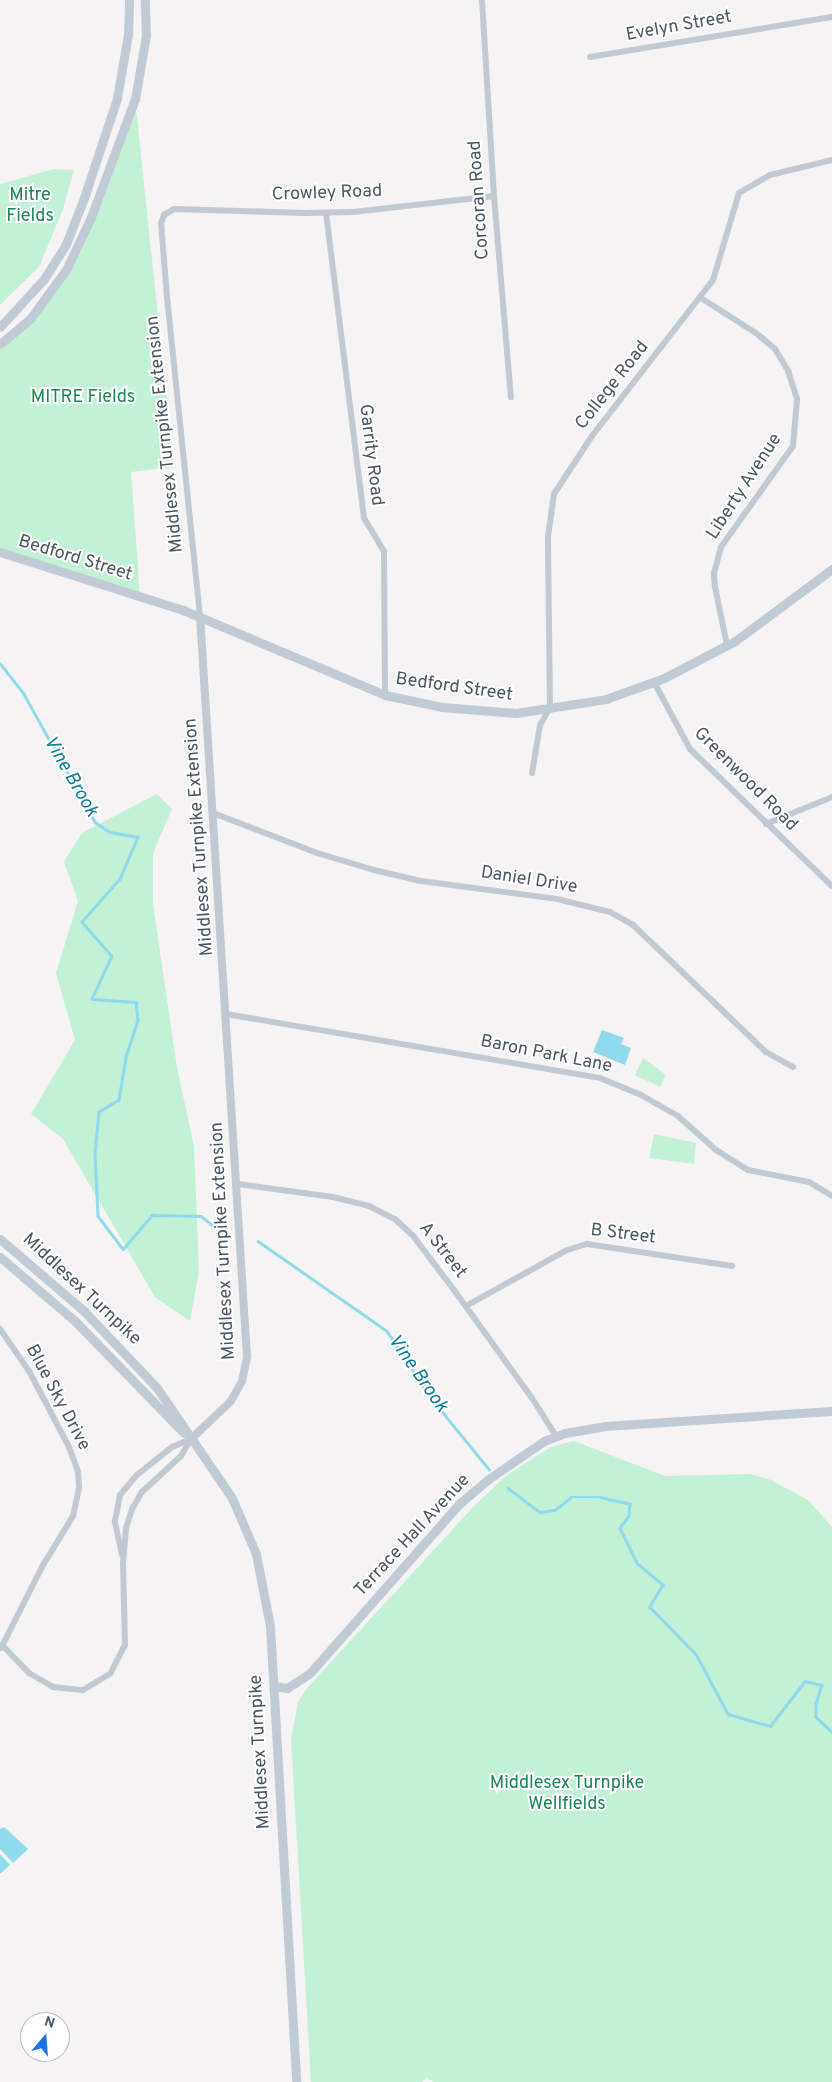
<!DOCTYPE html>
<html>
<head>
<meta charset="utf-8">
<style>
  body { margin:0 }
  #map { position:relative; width:832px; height:2082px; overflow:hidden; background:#f5f3f3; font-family:Overpass,sans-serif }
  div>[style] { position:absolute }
  .green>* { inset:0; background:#c3f1d5 }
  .water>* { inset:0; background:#90daee }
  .stream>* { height:2.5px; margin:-1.25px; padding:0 1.25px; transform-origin:1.25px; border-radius:1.25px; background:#90daee }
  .minor>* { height:6px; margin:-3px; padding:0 3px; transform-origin:3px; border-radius:3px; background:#c1cad2 }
  .tertiary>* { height:8px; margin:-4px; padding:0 4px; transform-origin:4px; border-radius:4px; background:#c1cad2 }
  .secondary>* { height:9px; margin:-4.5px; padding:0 4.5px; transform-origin:4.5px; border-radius:4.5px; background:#c1cbd6 }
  span { translate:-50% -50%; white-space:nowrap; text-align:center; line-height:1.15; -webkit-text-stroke:4px #fff; paint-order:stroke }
  .street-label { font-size:18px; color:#4a5661 }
  .park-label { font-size:18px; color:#17864f }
  .water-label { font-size:19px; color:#0c7c9b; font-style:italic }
  .north { position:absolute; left:20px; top:2012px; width:50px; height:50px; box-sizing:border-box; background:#fff; border:1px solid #b7bbc0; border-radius:50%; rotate:18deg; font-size:14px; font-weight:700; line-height:20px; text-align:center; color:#4a5661 }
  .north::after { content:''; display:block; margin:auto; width:18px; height:22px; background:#1a73e8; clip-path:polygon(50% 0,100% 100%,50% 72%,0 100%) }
</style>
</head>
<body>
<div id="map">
  <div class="green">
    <i style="clip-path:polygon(135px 99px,174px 467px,131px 472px,140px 596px,0 552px,0 344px,30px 319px,67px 268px)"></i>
    <i style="clip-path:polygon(54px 169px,74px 170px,63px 209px,39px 267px,0 305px,0 184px)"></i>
    <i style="clip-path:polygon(157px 794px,172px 809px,153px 853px,153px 904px,177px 1068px,194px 1146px,199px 1271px,190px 1321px,155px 1297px,63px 1139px,31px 1114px,75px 1040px,56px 973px,78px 901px,64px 862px,82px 833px)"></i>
    <i style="clip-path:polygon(643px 1058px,666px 1075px,660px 1087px,635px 1075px)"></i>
    <i style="clip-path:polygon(654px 1134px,696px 1143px,694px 1164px,649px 1158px)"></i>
    <i style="clip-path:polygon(574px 1441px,665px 1476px,750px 1474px,771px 1480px,808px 1500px,832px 1527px,832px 2082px,433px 2082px,427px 2077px,422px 2082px,311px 2082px,291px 1739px,298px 1702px,307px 1688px,474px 1506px,507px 1475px,551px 1447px)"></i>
  </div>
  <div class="water">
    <i style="clip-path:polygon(602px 1030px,624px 1038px,621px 1044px,631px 1048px,625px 1065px,593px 1052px)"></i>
    <i style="clip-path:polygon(4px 1827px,28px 1849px,13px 1863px,0 1849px,0 1829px)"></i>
    <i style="clip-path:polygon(0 1854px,10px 1865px,0 1874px)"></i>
  </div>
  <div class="stream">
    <i style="left:0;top:663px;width:39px;rotate:52deg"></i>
    <i style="left:24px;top:694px;width:146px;rotate:61deg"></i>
    <i style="left:95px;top:822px;width:18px;rotate:34deg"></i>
    <i style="left:110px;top:832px;width:28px;rotate:10deg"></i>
    <i style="left:138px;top:837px;width:46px;rotate:113.2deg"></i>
    <i style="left:120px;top:879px;width:57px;rotate:131.5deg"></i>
    <i style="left:82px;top:922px;width:45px;rotate:48.6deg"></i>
    <i style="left:112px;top:956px;width:47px;rotate:114.9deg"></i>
    <i style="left:92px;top:999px;width:44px;rotate:3.9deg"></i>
    <i style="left:136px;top:1002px;width:18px;rotate:84deg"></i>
    <i style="left:138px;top:1020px;width:40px;rotate:108deg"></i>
    <i style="left:126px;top:1058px;width:43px;rotate:99.5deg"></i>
    <i style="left:119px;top:1100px;width:23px;rotate:149deg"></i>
    <i style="left:99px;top:1112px;width:42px;rotate:95.4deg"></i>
    <i style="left:95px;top:1154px;width:62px;rotate:87.2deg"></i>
    <i style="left:98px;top:1216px;width:41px;rotate:52.9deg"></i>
    <i style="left:123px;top:1249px;width:45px;rotate:-49.5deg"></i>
    <i style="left:152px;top:1215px;width:49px;rotate:1.2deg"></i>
    <i style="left:201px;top:1216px;width:33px;rotate:39deg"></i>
    <i style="left:258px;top:1241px;width:157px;rotate:34.9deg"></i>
    <i style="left:387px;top:1331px;width:80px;rotate:56.7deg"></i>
    <i style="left:431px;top:1398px;width:92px;rotate:50.8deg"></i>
    <i style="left:508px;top:1488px;width:40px;rotate:37deg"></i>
    <i style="left:540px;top:1512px;width:15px;rotate:-8deg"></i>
    <i style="left:555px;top:1510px;width:21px;rotate:-39deg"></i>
    <i style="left:571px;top:1497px;width:29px"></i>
    <i style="left:600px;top:1497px;width:31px;rotate:13deg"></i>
    <i style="left:630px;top:1504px;width:12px;rotate:95deg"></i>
    <i style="left:629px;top:1516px;width:15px;rotate:127deg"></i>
    <i style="left:620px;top:1528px;width:39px;rotate:64deg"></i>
    <i style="left:637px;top:1563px;width:34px;rotate:40deg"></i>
    <i style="left:663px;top:1585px;width:26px;rotate:121deg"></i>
    <i style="left:650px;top:1607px;width:66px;rotate:45.6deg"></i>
    <i style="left:696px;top:1654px;width:68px;rotate:61.9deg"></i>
    <i style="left:728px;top:1714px;width:44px;rotate:15.9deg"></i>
    <i style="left:770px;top:1726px;width:57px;rotate:-52.1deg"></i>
    <i style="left:805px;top:1681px;width:17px;rotate:13deg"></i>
    <i style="left:822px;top:1685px;width:19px;rotate:108deg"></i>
    <i style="left:816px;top:1703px;width:14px;rotate:90deg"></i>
    <i style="left:816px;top:1717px;width:22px;rotate:43deg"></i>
  </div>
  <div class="minor">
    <i style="left:482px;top:0;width:196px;rotate:86.5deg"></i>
    <i style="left:494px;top:196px;width:202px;rotate:85.2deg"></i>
    <i style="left:590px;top:57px;width:245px;rotate:-9.4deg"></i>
    <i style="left:326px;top:213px;width:307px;rotate:82.9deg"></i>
    <i style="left:364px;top:518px;width:39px;rotate:59deg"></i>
    <i style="left:384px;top:551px;width:144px;rotate:89.6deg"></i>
    <i style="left:701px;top:298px;width:65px;rotate:32.5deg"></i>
    <i style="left:756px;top:333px;width:25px;rotate:40deg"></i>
    <i style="left:775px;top:349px;width:26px;rotate:59deg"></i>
    <i style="left:788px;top:371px;width:29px;rotate:72deg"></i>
    <i style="left:797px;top:399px;width:47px;rotate:94.9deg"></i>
    <i style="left:793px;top:446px;width:124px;rotate:125.5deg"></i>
    <i style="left:721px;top:547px;width:28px;rotate:105deg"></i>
    <i style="left:714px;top:574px;width:13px;rotate:86deg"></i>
    <i style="left:715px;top:587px;width:59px;rotate:78.3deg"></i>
    <i style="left:200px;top:616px;width:321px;rotate:-95.9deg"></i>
    <i style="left:167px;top:297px;width:74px;rotate:-94.6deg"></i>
    <i style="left:161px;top:223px;width:9px;rotate:-69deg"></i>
    <i style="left:164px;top:215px;width:12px;rotate:-31deg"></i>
    <i style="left:174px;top:209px;width:131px;rotate:1.7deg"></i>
    <i style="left:305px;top:213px;width:48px;rotate:-1.2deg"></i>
    <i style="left:353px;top:212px;width:142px;rotate:-6.5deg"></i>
    <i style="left:654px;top:682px;width:76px;rotate:61.8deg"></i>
    <i style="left:690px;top:749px;width:197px;rotate:44deg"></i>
    <i style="left:532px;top:773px;width:49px;rotate:-80.5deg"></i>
    <i style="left:540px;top:725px;width:20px;rotate:-60deg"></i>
    <i style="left:550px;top:708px;width:171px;rotate:-90.7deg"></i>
    <i style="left:548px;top:537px;width:43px;rotate:-82.1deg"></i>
    <i style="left:554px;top:494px;width:69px;rotate:-56.8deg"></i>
    <i style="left:592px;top:436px;width:197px;rotate:-52.2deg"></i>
    <i style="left:713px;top:280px;width:91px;rotate:-73.4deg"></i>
    <i style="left:739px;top:193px;width:36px;rotate:-30deg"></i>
    <i style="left:770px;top:175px;width:64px;rotate:-13.6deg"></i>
    <i style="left:213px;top:813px;width:111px;rotate:21deg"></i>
    <i style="left:317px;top:853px;width:59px;rotate:16.6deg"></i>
    <i style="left:374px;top:870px;width:48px;rotate:13.2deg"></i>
    <i style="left:421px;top:881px;width:137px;rotate:7.5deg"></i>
    <i style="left:557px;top:899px;width:55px;rotate:13.8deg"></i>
    <i style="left:610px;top:912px;width:26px;rotate:29deg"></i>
    <i style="left:633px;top:925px;width:184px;rotate:43.7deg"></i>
    <i style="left:766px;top:1052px;width:31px;rotate:29deg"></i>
    <i style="left:766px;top:824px;width:71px;rotate:-22.2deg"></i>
    <i style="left:226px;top:1014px;width:379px;rotate:9.7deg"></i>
    <i style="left:600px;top:1078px;width:44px;rotate:22.5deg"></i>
    <i style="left:641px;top:1095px;width:43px;rotate:29.6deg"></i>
    <i style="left:678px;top:1116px;width:51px;rotate:41.8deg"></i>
    <i style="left:716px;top:1150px;width:38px;rotate:32deg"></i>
    <i style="left:748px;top:1170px;width:62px;rotate:11.1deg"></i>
    <i style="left:809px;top:1182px;width:27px;rotate:31deg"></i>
    <i style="left:238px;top:1184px;width:96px;rotate:7.8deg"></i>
    <i style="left:333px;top:1197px;width:37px;rotate:14deg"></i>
    <i style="left:369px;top:1206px;width:29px;rotate:27deg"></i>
    <i style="left:395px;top:1219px;width:26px;rotate:43deg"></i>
    <i style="left:414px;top:1237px;width:66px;rotate:53deg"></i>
    <i style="left:454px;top:1290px;width:133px;rotate:54.2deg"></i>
    <i style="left:532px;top:1398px;width:45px;rotate:57.7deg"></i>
    <i style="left:466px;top:1306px;width:115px;rotate:-29deg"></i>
    <i style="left:567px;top:1250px;width:21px;rotate:-17deg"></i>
    <i style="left:587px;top:1244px;width:147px;rotate:8.6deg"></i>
    <i style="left:0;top:1329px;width:51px;rotate:55.4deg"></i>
    <i style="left:29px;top:1371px;width:86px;rotate:62.2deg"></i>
    <i style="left:69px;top:1447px;width:27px;rotate:70deg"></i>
    <i style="left:78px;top:1472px;width:16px;rotate:86deg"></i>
    <i style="left:79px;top:1488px;width:29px;rotate:102deg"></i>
    <i style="left:73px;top:1516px;width:60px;rotate:121.3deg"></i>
    <i style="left:42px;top:1567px;width:91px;rotate:116.8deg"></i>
    <i style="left:122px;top:1555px;width:35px;rotate:-102deg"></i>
    <i style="left:115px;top:1521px;width:26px;rotate:-79deg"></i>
    <i style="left:120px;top:1495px;width:26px;rotate:-50deg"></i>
    <i style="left:137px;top:1475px;width:45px;rotate:-38.7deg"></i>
    <i style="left:172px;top:1447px;width:21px;rotate:-23deg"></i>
    <i style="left:2px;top:1645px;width:39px;rotate:46deg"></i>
    <i style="left:29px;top:1673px;width:28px;rotate:30deg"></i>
    <i style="left:53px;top:1687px;width:30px;rotate:6deg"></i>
    <i style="left:83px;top:1690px;width:31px;rotate:-31deg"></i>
    <i style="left:110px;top:1674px;width:33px;rotate:-63deg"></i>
    <i style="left:125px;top:1645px;width:82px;rotate:-91.4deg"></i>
    <i style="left:123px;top:1563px;width:35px;rotate:-85deg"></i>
    <i style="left:126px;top:1528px;width:20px;rotate:-72deg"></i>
    <i style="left:132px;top:1509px;width:20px;rotate:-60deg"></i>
    <i style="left:142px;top:1492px;width:53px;rotate:-42.7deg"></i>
    <i style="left:181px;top:1456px;width:20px;rotate:-60deg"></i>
  </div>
  <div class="tertiary">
    <i style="left:191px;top:1439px;width:55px;rotate:-43.5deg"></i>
    <i style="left:231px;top:1401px;width:23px;rotate:-61deg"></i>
    <i style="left:242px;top:1381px;width:25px;rotate:-78deg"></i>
    <i style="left:247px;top:1357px;width:742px;rotate:-93.63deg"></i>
  </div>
  <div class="secondary">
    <i style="left:0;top:327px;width:65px;rotate:-47.5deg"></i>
    <i style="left:44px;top:279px;width:41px;rotate:-57.8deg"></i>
    <i style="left:66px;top:244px;width:49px;rotate:-68.6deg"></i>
    <i style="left:84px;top:198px;width:105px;rotate:-71.7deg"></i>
    <i style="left:117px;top:98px;width:65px;rotate:-80.2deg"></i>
    <i style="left:128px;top:34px;width:34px;rotate:-88deg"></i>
    <i style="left:0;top:344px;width:39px;rotate:-40deg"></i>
    <i style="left:30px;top:319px;width:63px;rotate:-54deg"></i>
    <i style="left:67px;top:268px;width:56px;rotate:-64.8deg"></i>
    <i style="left:91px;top:217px;width:126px;rotate:-69.6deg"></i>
    <i style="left:135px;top:99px;width:65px;rotate:-80.2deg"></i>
    <i style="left:146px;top:35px;width:35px;rotate:-92deg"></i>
    <i style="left:0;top:552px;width:192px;rotate:17.6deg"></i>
    <i style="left:183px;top:610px;width:219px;rotate:22.8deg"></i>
    <i style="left:385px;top:695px;width:58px;rotate:11.9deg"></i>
    <i style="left:442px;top:707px;width:74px;rotate:4.6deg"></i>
    <i style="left:516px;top:713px;width:91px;rotate:-8.8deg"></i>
    <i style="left:606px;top:699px;width:62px;rotate:-19.9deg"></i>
    <i style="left:664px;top:678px;width:80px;rotate:-27.5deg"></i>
    <i style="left:735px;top:641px;width:121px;rotate:-36.6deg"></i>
    <i style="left:0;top:1239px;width:111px;rotate:40.6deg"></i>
    <i style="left:84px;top:1311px;width:106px;rotate:46.5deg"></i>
    <i style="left:157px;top:1388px;width:133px;rotate:55.7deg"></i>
    <i style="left:232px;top:1498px;width:61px;rotate:66.8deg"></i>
    <i style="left:256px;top:1554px;width:73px;rotate:79deg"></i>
    <i style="left:270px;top:1626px;width:457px;rotate:86.7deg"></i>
    <i style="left:0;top:1257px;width:99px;rotate:40.5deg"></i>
    <i style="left:75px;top:1321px;width:156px;rotate:45.8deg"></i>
    <i style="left:274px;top:1686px;width:13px;rotate:9deg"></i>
    <i style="left:287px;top:1688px;width:27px;rotate:-33deg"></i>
    <i style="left:310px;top:1673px;width:227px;rotate:-48.6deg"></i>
    <i style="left:460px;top:1503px;width:35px;rotate:-40deg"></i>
    <i style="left:487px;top:1480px;width:69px;rotate:-34.4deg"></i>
    <i style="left:544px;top:1441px;width:22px;rotate:-21deg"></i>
    <i style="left:565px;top:1433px;width:41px;rotate:-9.9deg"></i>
    <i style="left:605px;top:1426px;width:227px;rotate:-3.8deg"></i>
  </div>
  <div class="street-label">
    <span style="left:679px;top:27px;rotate:-10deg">Evelyn Street</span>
    <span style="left:327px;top:194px;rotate:-2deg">Crowley Road</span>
    <span style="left:480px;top:200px;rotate:-94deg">Corcoran Road</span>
    <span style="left:613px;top:386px;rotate:-52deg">College Road</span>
    <span style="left:166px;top:434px;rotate:-96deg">Middlesex Turnpike Extension</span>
    <span style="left:370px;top:455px;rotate:83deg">Garrity Road</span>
    <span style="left:745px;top:487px;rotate:-57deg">Liberty Avenue</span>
    <span style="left:75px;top:559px;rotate:17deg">Bedford Street</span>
    <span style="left:454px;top:688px;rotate:8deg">Bedford Street</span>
    <span style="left:745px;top:780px;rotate:45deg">Greenwood Road</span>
    <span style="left:200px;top:837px;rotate:-94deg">Middlesex Turnpike Extension</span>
    <span style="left:529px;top:881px;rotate:9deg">Daniel Drive</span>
    <span style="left:546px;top:1055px;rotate:11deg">Baron Park Lane</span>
    <span style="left:623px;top:1235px;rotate:7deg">B Street</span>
    <span style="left:224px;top:1241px;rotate:-93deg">Middlesex Turnpike Extension</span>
    <span style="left:442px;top:1251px;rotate:52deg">A Street</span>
    <span style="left:81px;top:1290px;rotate:43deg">Middlesex Turnpike</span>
    <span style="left:57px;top:1398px;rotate:62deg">Blue Sky Drive</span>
    <span style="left:413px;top:1536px;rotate:-47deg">Terrace Hall Avenue</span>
    <span style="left:261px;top:1752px;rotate:-93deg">Middlesex Turnpike</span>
  </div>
  <div class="park-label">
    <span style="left:30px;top:207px">Mitre<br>Fields</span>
    <span style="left:83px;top:398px">MITRE Fields</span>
    <span style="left:567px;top:1795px">Middlesex Turnpike<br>Wellfields</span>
  </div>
  <div class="water-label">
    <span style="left:70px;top:777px;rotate:60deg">Vine Brook</span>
    <span style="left:417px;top:1374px;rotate:55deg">Vine Brook</span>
  </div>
  <div class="north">N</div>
</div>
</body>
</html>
